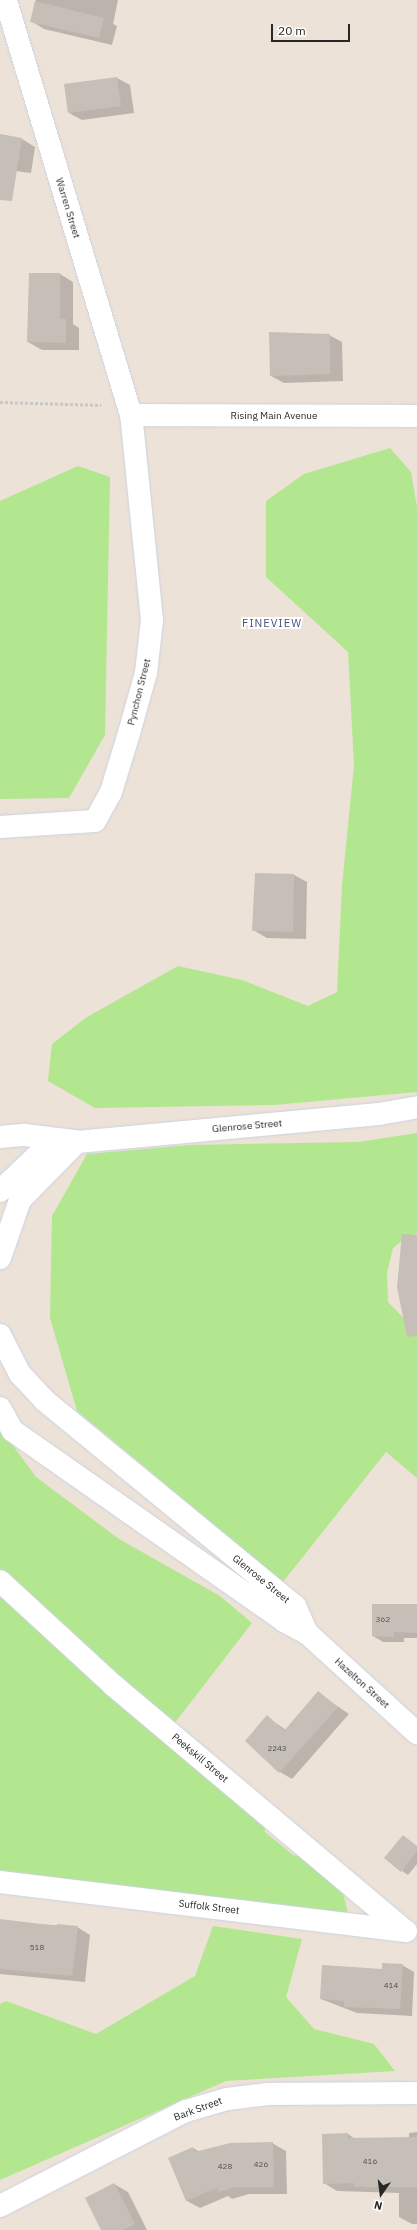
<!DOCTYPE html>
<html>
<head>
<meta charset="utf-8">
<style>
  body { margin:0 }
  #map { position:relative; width:417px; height:2230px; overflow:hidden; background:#ece2d7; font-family:"IBM Plex Sans",sans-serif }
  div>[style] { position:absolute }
  .green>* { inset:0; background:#b2e78f }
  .shadow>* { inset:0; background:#0003 }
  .building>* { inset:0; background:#c6bfb7 }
  .path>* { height:2.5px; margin-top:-1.25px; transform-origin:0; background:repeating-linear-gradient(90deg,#c7c7c7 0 3px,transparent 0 5px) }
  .roads { filter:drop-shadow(0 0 1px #cdd2e2) drop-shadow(0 0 1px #cdd2e2) }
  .street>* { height:22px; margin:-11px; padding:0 11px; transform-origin:11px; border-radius:11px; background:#fff }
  span { translate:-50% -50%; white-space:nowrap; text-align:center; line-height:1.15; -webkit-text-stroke:4px #fff; paint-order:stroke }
  .number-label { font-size:8px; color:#4f4d4b }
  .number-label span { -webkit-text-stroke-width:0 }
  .street-label { font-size:10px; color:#272727 }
  .neighbourhood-label { font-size:11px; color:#45527b; letter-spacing:1px }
  .north { position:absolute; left:361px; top:2174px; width:40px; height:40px; -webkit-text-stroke:3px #fff; paint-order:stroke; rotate:194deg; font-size:11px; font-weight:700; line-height:16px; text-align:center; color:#272727 }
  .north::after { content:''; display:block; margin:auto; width:14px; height:18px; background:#272727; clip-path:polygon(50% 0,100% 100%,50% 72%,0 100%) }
  .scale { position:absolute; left:271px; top:24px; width:79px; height:18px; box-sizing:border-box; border:2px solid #272727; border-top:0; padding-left:5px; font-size:12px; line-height:14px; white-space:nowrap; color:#272727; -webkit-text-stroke:3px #fff; paint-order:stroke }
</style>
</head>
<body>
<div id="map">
  <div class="green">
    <i style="clip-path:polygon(390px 448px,411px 472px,417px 507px,417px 1092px,274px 1105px,95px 1108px,48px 1081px,52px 1044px,87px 1017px,178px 966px,242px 980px,308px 1006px,337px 992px,342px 886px,354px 765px,348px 652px,266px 577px,266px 501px,304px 474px)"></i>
    <i style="clip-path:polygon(78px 466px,110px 477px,105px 735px,69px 798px,0 799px,0 501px)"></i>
    <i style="clip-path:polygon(417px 1133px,417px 1234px,407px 1237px,393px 1248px,387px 1273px,388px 1302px,417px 1332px,417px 1478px,386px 1452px,283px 1582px,77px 1411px,50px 1318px,52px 1216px,87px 1154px,190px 1145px,358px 1142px)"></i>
    <i style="clip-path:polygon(0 1428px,36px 1477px,119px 1539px,220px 1596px,252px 1623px,167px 1733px,264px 1820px,265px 1832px,293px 1855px,305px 1857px,342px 1889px,349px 1917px,0 1875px)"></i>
    <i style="clip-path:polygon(213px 1926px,302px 1939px,286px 1997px,314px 2029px,374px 2044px,395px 2071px,226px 2081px,0 2180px,0 2004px,6px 2001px,96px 2034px,195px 1976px)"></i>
  </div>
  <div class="shadow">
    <i style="clip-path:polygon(36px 0,118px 0,113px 24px,117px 26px,112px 45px,44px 29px,31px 21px)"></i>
    <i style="clip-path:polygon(117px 78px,130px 85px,134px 113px,82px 120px,69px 113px)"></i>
    <i style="clip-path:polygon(0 135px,22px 139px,35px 147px,31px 173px,0 169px)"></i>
    <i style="clip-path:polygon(60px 274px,73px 282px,73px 324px,79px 328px,79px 350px,42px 350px,28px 342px)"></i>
    <i style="clip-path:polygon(270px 333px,329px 335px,342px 342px,343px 381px,284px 383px,271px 376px)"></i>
    <i style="clip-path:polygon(256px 874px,294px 875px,307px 882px,306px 939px,267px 938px,253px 930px)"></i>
    <i style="clip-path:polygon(417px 1604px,417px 1638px,404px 1638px,404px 1642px,383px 1642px,373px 1636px,373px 1605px)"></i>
    <i style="clip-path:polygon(318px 1693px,349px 1714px,292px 1779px,280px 1772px,267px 1717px,286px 1730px)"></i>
    <i style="clip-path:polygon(417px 1846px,417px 1864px,408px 1875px,402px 1871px)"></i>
    <i style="clip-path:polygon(0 1921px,77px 1927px,90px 1935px,85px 1982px,0 1974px)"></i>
    <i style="clip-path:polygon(402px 1965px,414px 1972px,412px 2016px,357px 2013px,321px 1999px,383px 1970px)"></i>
    <i style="clip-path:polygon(417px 2132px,417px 2224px,412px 2224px,399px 2217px,399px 2193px,337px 2191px,324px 2183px,348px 2134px,355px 2139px,409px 2138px,409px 2133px)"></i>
    <i style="clip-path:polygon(272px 2143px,286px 2151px,287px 2194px,249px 2194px,232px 2199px,228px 2196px,200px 2208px,187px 2201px,193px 2148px,200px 2152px)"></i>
    <i style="clip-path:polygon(114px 2184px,128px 2192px,147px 2230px,102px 2230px)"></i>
  </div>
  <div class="building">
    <i style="clip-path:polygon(35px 1px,104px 18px,99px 38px,30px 22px)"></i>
    <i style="clip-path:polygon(117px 77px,121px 106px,68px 113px,64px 84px)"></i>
    <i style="clip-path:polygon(0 134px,22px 138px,12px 201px,0 200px)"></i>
    <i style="clip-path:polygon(29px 273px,60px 273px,60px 319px,66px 319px,66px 343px,27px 342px)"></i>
    <i style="clip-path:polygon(269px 332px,330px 334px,330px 374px,270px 376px)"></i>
    <i style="clip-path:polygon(255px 873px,294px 874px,293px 932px,252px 931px)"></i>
    <i style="clip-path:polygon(402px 1234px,417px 1235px,417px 1336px,407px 1337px,397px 1287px)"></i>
    <i style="clip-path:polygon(372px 1604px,417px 1604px,417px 1633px,394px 1632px,394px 1637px,372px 1636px)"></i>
    <i style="clip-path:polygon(318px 1691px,338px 1707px,279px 1773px,245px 1741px,267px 1715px,284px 1731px)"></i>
    <i style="clip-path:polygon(403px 1835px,417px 1846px,417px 1851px,401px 1872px,384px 1858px)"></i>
    <i style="clip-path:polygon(0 1919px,57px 1926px,57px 1924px,78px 1926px,72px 1976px,0 1969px)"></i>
    <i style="clip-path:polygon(382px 1963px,403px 1964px,400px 2009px,344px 2007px,344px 2001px,320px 1999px,322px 1965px,382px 1969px)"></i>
    <i style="clip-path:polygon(348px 2133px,348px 2138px,417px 2137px,417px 2187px,354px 2187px,354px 2183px,323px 2184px,322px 2134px)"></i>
    <i style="clip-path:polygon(273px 2142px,274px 2187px,235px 2187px,218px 2192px,217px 2188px,186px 2201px,168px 2158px,193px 2147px,195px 2152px,230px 2143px)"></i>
    <i style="clip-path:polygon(114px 2183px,135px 2224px,123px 2230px,101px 2230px,85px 2198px)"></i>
  </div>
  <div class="path">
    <i style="left:0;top:402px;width:101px;rotate:1.7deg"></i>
  </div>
  <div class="roads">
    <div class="street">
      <i style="left:131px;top:415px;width:286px;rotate:0.2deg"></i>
      <i style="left:0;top:827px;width:95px;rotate:-3.6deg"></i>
      <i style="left:95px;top:821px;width:33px;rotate:-61deg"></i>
      <i style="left:111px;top:792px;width:62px;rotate:-73deg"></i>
      <i style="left:129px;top:733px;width:62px;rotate:-74.2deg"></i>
      <i style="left:146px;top:673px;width:53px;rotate:-83.5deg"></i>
      <i style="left:152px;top:620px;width:206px;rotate:-95.8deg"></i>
      <i style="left:131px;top:415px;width:433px;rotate:-106.8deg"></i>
      <i style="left:0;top:1137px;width:25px;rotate:-5deg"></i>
      <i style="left:25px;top:1135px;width:49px;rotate:7deg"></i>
      <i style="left:0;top:1191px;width:54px;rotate:-43.5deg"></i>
      <i style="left:39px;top:1154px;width:40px;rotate:-18deg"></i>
      <i style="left:77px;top:1142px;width:303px;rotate:-5.3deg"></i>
      <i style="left:379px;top:1114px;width:39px;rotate:-10deg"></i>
      <i style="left:0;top:1258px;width:61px;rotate:-71deg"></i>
      <i style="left:20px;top:1200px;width:80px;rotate:-45.5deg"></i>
      <i style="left:0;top:1335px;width:44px;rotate:62.9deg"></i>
      <i style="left:20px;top:1374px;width:35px;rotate:47deg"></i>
      <i style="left:44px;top:1400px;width:325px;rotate:39.4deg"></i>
      <i style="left:295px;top:1606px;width:30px;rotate:66deg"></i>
      <i style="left:0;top:1408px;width:26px;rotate:61deg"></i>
      <i style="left:13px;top:1431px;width:331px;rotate:35deg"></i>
      <i style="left:284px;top:1621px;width:26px;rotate:28deg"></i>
      <i style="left:307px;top:1633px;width:149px;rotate:42.3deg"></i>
      <i style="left:0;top:1581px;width:154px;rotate:42.6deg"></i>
      <i style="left:113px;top:1685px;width:380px;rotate:40.1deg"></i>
      <i style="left:0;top:1882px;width:409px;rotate:6.9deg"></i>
      <i style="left:0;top:2206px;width:209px;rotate:-27.1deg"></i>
      <i style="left:186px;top:2111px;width:43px;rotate:-16.3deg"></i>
      <i style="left:227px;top:2099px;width:41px;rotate:-7deg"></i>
      <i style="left:268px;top:2094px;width:149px;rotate:-0.4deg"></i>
    </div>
  </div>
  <div class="number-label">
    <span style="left:383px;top:1620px">362</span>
    <span style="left:277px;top:1749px">2243</span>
    <span style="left:37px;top:1948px">518</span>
    <span style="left:391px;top:1986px">414</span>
    <span style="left:370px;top:2162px">416</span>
    <span style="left:261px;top:2165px">426</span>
    <span style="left:225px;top:2167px">428</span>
  </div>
  <div class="street-label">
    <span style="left:68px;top:208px;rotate:73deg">Warren Street</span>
    <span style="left:274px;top:416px">Rising Main Avenue</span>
    <span style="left:139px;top:692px;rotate:-76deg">Pynchon Street</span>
    <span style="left:247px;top:1126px;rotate:-5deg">Glenrose Street</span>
    <span style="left:261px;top:1579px;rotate:39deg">Glenrose Street</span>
    <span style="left:362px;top:1683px;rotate:42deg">Hazelton Street</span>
    <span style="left:200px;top:1758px;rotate:40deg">Peekskill Street</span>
    <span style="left:209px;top:1907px;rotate:7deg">Suffolk Street</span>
    <span style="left:198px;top:2109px;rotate:-20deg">Bark Street</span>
  </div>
  <div class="neighbourhood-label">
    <span style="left:272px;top:623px">FINEVIEW</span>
  </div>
  <div class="north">N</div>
  <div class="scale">20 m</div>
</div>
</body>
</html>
